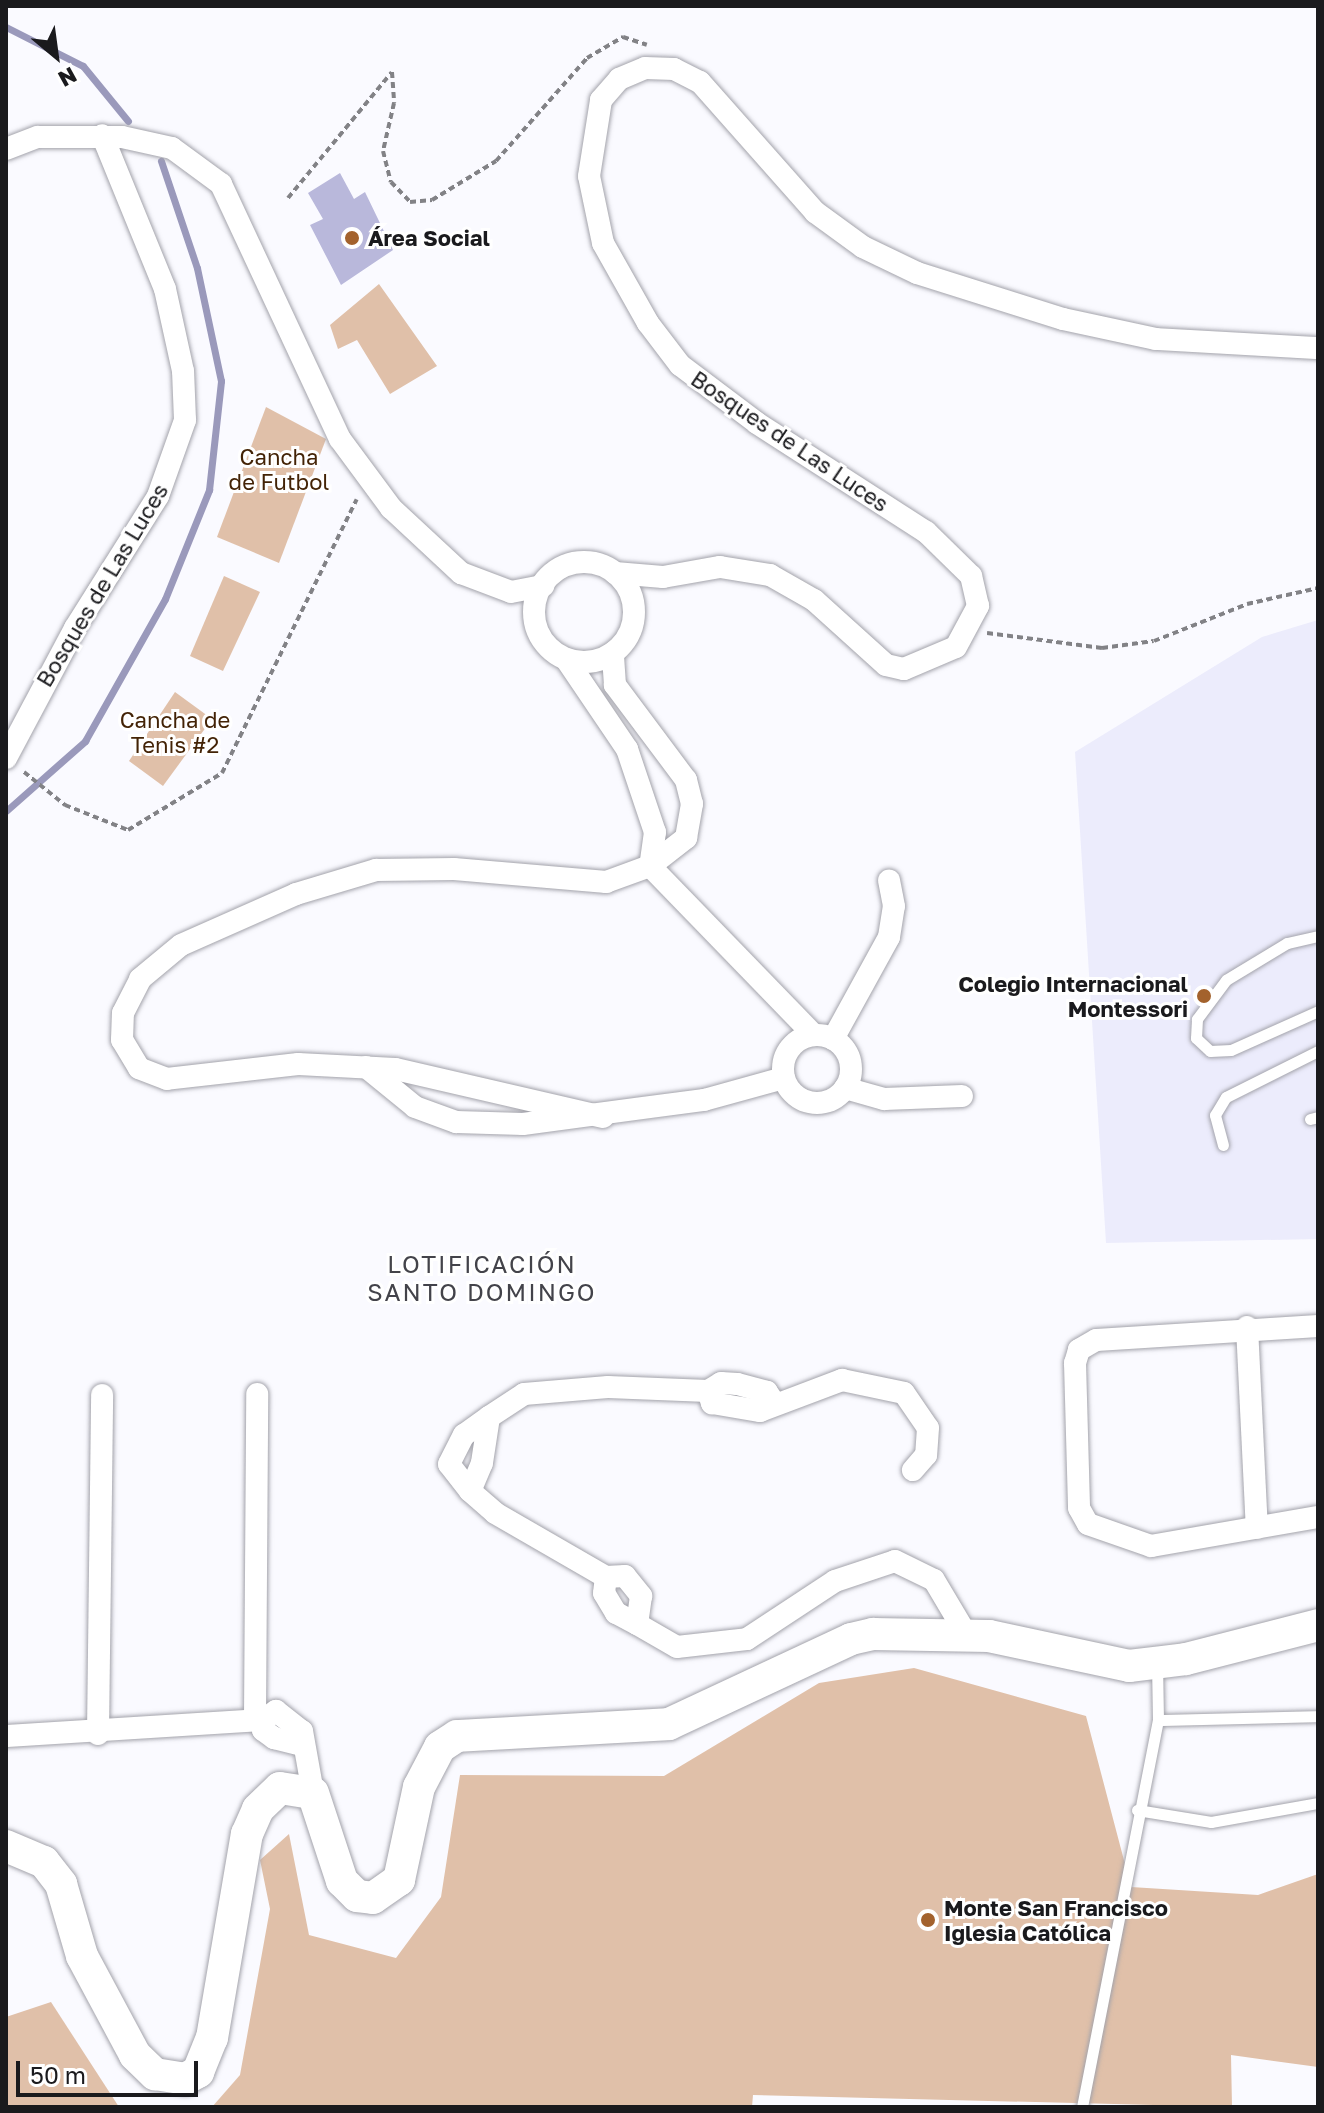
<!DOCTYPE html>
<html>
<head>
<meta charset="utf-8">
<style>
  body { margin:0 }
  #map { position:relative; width:1324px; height:2113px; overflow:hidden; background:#fafaff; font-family:"Golos Text",sans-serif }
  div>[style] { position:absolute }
  .built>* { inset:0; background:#ececfc }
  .green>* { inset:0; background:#e0c0a9 }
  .stream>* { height:7px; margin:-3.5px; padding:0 3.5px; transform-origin:3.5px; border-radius:3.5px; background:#9a99bb }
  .building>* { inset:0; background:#b9b8db }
  .path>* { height:4px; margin-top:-2px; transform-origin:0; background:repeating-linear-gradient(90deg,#828286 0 6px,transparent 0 10px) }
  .roads { filter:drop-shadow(0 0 2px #a3a3ab) drop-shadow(0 0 2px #a3a3ab) }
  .lane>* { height:11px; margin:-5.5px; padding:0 5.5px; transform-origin:5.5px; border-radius:5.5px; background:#fff }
  .street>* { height:22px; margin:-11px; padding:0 11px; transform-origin:11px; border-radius:11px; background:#fff }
  .street>.ring { margin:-11px; padding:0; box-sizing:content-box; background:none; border:22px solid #fff; border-radius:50% }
  .secondary>* { height:32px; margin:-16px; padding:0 16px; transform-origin:16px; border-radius:16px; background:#fff }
  .dots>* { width:22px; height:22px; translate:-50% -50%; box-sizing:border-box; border:4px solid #fff; border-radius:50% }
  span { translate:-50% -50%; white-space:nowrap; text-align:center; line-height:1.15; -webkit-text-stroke:6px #fff; paint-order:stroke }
  .poi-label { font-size:22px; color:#1a1a1d; font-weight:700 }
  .left { translate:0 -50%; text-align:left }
  .right { translate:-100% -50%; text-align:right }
  .street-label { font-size:22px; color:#1a1a1d }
  .park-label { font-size:22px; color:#432306 }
  .neighbourhood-label { font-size:24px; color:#43434a; letter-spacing:2px }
  .frame { position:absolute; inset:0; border:8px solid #1a1a1d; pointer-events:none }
  .north { position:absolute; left:16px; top:16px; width:80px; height:80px; -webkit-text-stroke:6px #fff; paint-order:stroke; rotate:151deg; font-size:22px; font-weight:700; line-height:32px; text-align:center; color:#1a1a1d }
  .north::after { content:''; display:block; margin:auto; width:28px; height:36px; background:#1a1a1d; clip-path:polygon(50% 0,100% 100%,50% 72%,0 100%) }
  .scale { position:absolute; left:16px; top:2061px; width:182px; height:36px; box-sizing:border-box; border:4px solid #1a1a1d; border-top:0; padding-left:10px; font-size:24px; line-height:28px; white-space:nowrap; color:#1a1a1d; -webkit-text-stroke:6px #fff; paint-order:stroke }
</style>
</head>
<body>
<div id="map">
  <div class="built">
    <i style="clip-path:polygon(1318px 620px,1318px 1239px,1106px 1243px,1075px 752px,1262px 637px)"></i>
  </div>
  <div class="green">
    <i style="clip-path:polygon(379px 284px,437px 366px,390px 394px,357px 340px,338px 349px,330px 325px)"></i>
    <i style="clip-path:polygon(266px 407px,326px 439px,279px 563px,217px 537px)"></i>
    <i style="clip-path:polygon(224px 576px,260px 592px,223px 671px,190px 656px)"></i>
    <i style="clip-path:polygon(175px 692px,212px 719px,163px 786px,129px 761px)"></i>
    <i style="clip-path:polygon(914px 1668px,1086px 1716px,1131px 1887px,1258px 1895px,1318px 1874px,1318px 2067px,1231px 2055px,1232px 2107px,753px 2095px,752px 2107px,212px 2107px,240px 2075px,270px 1909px,260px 1860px,289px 1834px,309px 1935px,396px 1958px,441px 1897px,460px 1775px,664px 1776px,819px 1683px)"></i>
    <i style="clip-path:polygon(51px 2002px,119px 2107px,6px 2107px,6px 2017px)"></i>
  </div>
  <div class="stream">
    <i style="left:6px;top:27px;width:86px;rotate:26.9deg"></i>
    <i style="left:83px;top:66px;width:71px;rotate:50.7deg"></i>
    <i style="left:6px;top:811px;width:106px;rotate:-41.5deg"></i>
    <i style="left:85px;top:741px;width:163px;rotate:-60.6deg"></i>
    <i style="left:165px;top:599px;width:118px;rotate:-68deg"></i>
    <i style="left:209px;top:490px;width:110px;rotate:-83.7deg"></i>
    <i style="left:221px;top:381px;width:116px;rotate:-102deg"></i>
    <i style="left:197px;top:268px;width:113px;rotate:-108.6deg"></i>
  </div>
  <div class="building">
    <i style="clip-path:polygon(340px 173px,354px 199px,365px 192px,393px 250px,341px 285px,310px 225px,323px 219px,308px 193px)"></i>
  </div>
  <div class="path">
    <i style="left:288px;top:198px;width:163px;rotate:-50.5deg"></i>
    <i style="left:392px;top:72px;width:31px;rotate:86deg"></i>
    <i style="left:394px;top:103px;width:49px;rotate:102.9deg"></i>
    <i style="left:383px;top:151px;width:32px;rotate:76deg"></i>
    <i style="left:391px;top:182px;width:28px;rotate:46deg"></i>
    <i style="left:410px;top:202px;width:22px;rotate:-5deg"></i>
    <i style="left:432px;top:200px;width:75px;rotate:-31.4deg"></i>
    <i style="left:496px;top:161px;width:137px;rotate:-48.5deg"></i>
    <i style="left:587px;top:58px;width:42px;rotate:-30.3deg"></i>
    <i style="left:623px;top:37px;width:25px;rotate:18deg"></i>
    <i style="left:987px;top:633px;width:116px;rotate:7.4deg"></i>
    <i style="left:1102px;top:648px;width:52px;rotate:-7.7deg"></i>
    <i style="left:1154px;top:641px;width:100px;rotate:-21.7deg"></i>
    <i style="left:1247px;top:604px;width:73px;rotate:-12.7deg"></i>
    <i style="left:24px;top:772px;width:53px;rotate:38.8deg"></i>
    <i style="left:65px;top:805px;width:68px;rotate:21.6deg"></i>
    <i style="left:128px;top:830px;width:110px;rotate:-31.2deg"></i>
    <i style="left:222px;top:773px;width:305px;rotate:-63.8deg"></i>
  </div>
  <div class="roads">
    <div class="lane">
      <i style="left:1318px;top:936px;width:32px;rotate:167deg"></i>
      <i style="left:1287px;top:943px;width:71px;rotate:148.8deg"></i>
      <i style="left:1226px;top:980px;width:49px;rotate:126.6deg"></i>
      <i style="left:1197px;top:1019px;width:19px;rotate:93deg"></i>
      <i style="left:1196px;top:1038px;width:19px;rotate:43deg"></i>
      <i style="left:1210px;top:1051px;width:21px;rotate:-3deg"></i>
      <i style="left:1231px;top:1050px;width:95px;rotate:-24.1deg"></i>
      <i style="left:1310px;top:1119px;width:8px;rotate:-14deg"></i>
      <i style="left:1223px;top:1145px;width:31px;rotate:-105deg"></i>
      <i style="left:1215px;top:1115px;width:21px;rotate:-59deg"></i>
      <i style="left:1226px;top:1097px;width:103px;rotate:-26.6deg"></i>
      <i style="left:1158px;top:1720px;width:160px;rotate:-1.4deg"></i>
      <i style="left:1137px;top:1810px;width:75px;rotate:9.2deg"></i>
      <i style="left:1211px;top:1822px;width:109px;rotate:-10.1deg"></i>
      <i style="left:1082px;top:2107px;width:394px;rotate:-78.9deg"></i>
      <i style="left:1158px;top:1720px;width:55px;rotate:-91deg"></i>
    </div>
    <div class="street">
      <i style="left:6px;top:149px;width:34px;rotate:-21deg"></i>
      <i style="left:38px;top:137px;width:84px"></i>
      <i style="left:122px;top:137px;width:51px;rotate:12.4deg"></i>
      <i style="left:172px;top:148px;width:61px;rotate:36.3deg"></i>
      <i style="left:221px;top:184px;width:281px;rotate:65deg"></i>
      <i style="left:340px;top:439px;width:86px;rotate:53.5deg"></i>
      <i style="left:391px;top:508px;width:96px;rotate:42.9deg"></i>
      <i style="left:461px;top:573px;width:53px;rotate:20.8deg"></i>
      <i style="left:511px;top:592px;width:33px;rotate:-11deg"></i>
      <i class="ring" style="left:534px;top:562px;width:78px;height:78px"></i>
      <i style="left:615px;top:573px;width:48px;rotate:4.8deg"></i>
      <i style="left:663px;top:577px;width:58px;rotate:-10deg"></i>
      <i style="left:720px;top:567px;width:51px;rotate:9.1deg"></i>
      <i style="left:770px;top:575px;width:51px;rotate:29.6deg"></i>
      <i style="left:814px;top:600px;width:97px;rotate:42.1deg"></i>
      <i style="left:886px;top:665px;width:18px;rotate:13deg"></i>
      <i style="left:904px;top:669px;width:56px;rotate:-22.9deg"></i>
      <i style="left:956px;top:647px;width:47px;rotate:-61.8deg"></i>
      <i style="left:978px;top:606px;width:31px;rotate:-103deg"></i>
      <i style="left:971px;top:576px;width:63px;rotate:-135.6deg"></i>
      <i style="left:926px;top:532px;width:201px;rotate:-147.2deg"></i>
      <i style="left:757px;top:423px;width:96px;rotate:-143deg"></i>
      <i style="left:680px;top:365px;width:53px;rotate:-127.3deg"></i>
      <i style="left:648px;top:323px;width:92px;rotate:-119.4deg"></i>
      <i style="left:603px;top:243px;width:68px;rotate:-101.8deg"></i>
      <i style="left:589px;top:176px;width:77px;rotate:-81deg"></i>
      <i style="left:601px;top:100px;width:28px;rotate:-49deg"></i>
      <i style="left:619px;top:79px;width:28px;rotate:-23deg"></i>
      <i style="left:645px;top:68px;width:29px;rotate:2deg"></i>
      <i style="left:674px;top:69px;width:29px;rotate:27deg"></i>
      <i style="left:700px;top:82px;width:174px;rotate:48.5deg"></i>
      <i style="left:815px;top:212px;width:59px;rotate:36.1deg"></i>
      <i style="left:863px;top:247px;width:60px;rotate:25.7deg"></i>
      <i style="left:917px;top:273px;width:153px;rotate:17.5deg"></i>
      <i style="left:1063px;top:319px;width:95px;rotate:12.1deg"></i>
      <i style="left:1156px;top:339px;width:162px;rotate:3.2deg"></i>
      <i style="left:566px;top:659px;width:109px;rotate:55.9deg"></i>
      <i style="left:627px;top:749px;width:88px;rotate:71.4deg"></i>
      <i style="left:655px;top:832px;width:34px;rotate:98deg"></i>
      <i style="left:6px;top:758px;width:147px;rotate:-62deg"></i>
      <i style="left:75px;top:628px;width:156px;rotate:-57.8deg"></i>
      <i style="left:158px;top:496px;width:81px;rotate:-70.4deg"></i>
      <i style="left:185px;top:420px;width:49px;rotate:-92.3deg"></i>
      <i style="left:183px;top:371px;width:84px;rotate:-102.4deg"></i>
      <i style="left:165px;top:289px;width:166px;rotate:-112.2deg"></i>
      <i style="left:650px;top:866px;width:235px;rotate:45.9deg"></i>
      <i class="ring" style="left:783px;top:1035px;width:46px;height:46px"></i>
      <i style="left:833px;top:1039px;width:116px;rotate:-61.2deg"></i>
      <i style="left:889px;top:937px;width:31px;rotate:-81deg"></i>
      <i style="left:894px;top:906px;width:26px;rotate:-101deg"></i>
      <i style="left:366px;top:1067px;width:63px;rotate:39.2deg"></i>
      <i style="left:415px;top:1107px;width:44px;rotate:20.1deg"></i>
      <i style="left:456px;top:1122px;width:67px;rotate:1.7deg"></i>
      <i style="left:523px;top:1124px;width:183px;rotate:-7.6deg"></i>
      <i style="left:704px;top:1100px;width:83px;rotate:-15.4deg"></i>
      <i style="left:845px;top:1088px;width:41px;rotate:15.8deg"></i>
      <i style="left:884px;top:1099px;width:78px;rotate:-2.2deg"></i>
      <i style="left:603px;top:1117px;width:213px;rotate:-167deg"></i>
      <i style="left:395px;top:1069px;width:97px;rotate:-177deg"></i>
      <i style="left:298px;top:1064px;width:132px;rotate:173.5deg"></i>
      <i style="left:167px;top:1079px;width:30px;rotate:-159deg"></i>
      <i style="left:139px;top:1068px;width:33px;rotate:-121deg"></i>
      <i style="left:122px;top:1040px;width:27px;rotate:-88deg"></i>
      <i style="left:123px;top:1013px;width:38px;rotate:-63deg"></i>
      <i style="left:140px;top:979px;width:53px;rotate:-39.7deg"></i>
      <i style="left:181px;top:945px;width:126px;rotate:-23.9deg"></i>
      <i style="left:296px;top:894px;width:84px;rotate:-16.7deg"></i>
      <i style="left:376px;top:870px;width:78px;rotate:-0.7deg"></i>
      <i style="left:454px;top:869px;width:153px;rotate:4.9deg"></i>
      <i style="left:606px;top:882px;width:47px;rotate:-20deg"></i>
      <i style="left:650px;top:866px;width:46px;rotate:-37.9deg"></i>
      <i style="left:686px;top:838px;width:35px;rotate:-80deg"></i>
      <i style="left:692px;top:804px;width:25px;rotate:-104deg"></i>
      <i style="left:686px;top:780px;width:119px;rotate:-126.8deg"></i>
      <i style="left:615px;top:685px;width:32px;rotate:-94deg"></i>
      <i style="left:1318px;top:1326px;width:222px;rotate:176.4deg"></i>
      <i style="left:1096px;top:1340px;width:20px;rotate:150deg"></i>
      <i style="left:1079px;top:1350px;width:14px;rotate:107deg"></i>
      <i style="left:1075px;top:1363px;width:145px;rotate:88.4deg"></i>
      <i style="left:1079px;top:1508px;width:18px;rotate:61deg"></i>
      <i style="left:1088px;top:1524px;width:67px;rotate:19.2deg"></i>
      <i style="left:1151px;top:1546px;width:169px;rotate:-9.9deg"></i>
      <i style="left:1247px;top:1327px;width:201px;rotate:87.2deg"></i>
      <i style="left:773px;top:1401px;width:11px;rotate:-124deg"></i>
      <i style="left:767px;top:1392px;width:31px;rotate:-165deg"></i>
      <i style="left:737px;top:1384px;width:16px;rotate:-176deg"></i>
      <i style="left:721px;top:1383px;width:15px;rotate:148deg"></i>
      <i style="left:708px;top:1391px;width:13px;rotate:72deg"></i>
      <i style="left:712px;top:1403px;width:49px;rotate:9.5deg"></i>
      <i style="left:760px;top:1411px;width:88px;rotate:-20.7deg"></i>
      <i style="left:842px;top:1380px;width:63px;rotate:11.8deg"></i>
      <i style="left:904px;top:1393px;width:42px;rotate:55.6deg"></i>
      <i style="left:928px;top:1428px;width:27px;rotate:94deg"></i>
      <i style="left:926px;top:1455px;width:20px;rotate:131deg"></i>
      <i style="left:489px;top:1417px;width:42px;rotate:-33.3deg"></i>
      <i style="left:524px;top:1394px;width:84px;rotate:-4.8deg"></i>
      <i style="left:608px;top:1387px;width:100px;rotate:2.3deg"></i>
      <i style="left:489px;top:1417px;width:47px;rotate:98.7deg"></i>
      <i style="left:482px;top:1463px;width:30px;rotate:113deg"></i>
      <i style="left:470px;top:1491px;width:34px;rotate:-128deg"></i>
      <i style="left:449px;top:1464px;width:33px;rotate:-63deg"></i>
      <i style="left:464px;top:1435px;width:31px;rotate:-36deg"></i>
      <i style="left:470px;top:1491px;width:33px;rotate:41deg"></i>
      <i style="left:495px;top:1513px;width:128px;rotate:30deg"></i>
      <i style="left:625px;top:1576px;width:26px;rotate:51deg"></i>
      <i style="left:641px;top:1596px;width:28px;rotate:98deg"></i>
      <i style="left:637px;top:1624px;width:24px;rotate:-152deg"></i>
      <i style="left:616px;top:1613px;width:23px;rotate:-121deg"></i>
      <i style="left:604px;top:1593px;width:16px;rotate:-83deg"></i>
      <i style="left:606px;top:1577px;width:19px;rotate:-3deg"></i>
      <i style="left:637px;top:1624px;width:46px;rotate:29.9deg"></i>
      <i style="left:677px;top:1647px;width:70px;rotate:-6.5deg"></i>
      <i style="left:747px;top:1639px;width:105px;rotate:-33.4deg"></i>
      <i style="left:835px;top:1581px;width:63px;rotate:-18.4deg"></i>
      <i style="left:895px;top:1561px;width:43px;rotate:26deg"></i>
      <i style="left:934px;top:1580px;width:63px;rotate:59.3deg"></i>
      <i style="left:255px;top:1716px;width:322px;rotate:-89.6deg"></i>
      <i style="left:263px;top:1720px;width:16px;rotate:-35deg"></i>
      <i style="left:276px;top:1711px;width:33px;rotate:38deg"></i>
      <i style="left:302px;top:1731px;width:63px;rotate:79.9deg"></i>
      <i style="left:263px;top:1720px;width:10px;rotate:90deg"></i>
      <i style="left:263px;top:1730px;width:14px;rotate:36deg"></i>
      <i style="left:274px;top:1738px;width:30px;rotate:14deg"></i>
      <i style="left:98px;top:1734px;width:339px;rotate:-89.3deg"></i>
      <i style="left:6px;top:1736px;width:257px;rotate:-3.6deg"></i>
    </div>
    <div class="secondary">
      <i style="left:6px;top:1846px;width:41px;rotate:22.8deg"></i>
      <i style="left:44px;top:1862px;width:28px;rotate:52deg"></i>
      <i style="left:61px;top:1884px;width:75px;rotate:73.7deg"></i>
      <i style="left:82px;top:1956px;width:112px;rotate:61.8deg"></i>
      <i style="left:135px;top:2055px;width:28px;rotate:44deg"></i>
      <i style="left:155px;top:2074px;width:30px;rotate:9deg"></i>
      <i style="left:185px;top:2079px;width:15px;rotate:-28deg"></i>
      <i style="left:198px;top:2072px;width:37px;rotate:-68deg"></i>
      <i style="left:212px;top:2038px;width:207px;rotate:-80.3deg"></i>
      <i style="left:247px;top:1834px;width:27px;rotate:-66deg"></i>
      <i style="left:258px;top:1809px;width:30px;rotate:-44deg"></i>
      <i style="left:280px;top:1788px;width:33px;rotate:9deg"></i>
      <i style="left:313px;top:1793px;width:93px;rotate:71.8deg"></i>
      <i style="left:342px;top:1881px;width:21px;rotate:45deg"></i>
      <i style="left:357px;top:1896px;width:16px;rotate:7deg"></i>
      <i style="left:373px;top:1898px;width:32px;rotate:-35deg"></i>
      <i style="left:399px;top:1880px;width:95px;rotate:-77.9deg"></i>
      <i style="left:419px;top:1787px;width:45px;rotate:-62.3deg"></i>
      <i style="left:440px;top:1747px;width:20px;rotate:-33deg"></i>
      <i style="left:457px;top:1736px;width:212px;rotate:-3.2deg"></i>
      <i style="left:669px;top:1724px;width:201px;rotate:-25deg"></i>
      <i style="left:851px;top:1639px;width:23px;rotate:-13deg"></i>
      <i style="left:873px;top:1634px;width:116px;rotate:1deg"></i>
      <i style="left:989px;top:1636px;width:143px;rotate:12.1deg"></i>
      <i style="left:1129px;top:1666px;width:57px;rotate:-7deg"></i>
      <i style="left:1186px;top:1659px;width:136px;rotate:-14.4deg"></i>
    </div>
  </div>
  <div class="dots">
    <i style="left:352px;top:238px;background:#a3622d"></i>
    <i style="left:1204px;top:996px;background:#a3622d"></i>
    <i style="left:928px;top:1920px;background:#a3622d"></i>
  </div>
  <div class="poi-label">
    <span class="left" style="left:368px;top:238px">Área Social</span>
    <span class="right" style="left:1188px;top:996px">Colegio Internacional<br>Montessori</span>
    <span class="left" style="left:944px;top:1920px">Monte San Francisco<br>Iglesia Católica</span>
  </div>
  <div class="street-label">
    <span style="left:790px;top:441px;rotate:34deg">Bosques de Las Luces</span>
    <span style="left:102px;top:585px;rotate:-59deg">Bosques de Las Luces</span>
  </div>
  <div class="park-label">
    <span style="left:279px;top:469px">Cancha<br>de Futbol</span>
    <span style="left:175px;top:732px">Cancha de<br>Tenis #2</span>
  </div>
  <div class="neighbourhood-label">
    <span style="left:482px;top:1278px">LOTIFICACIÓN<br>SANTO DOMINGO</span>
  </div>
  <div class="frame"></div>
  <div class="north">N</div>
  <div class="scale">50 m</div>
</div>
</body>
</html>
